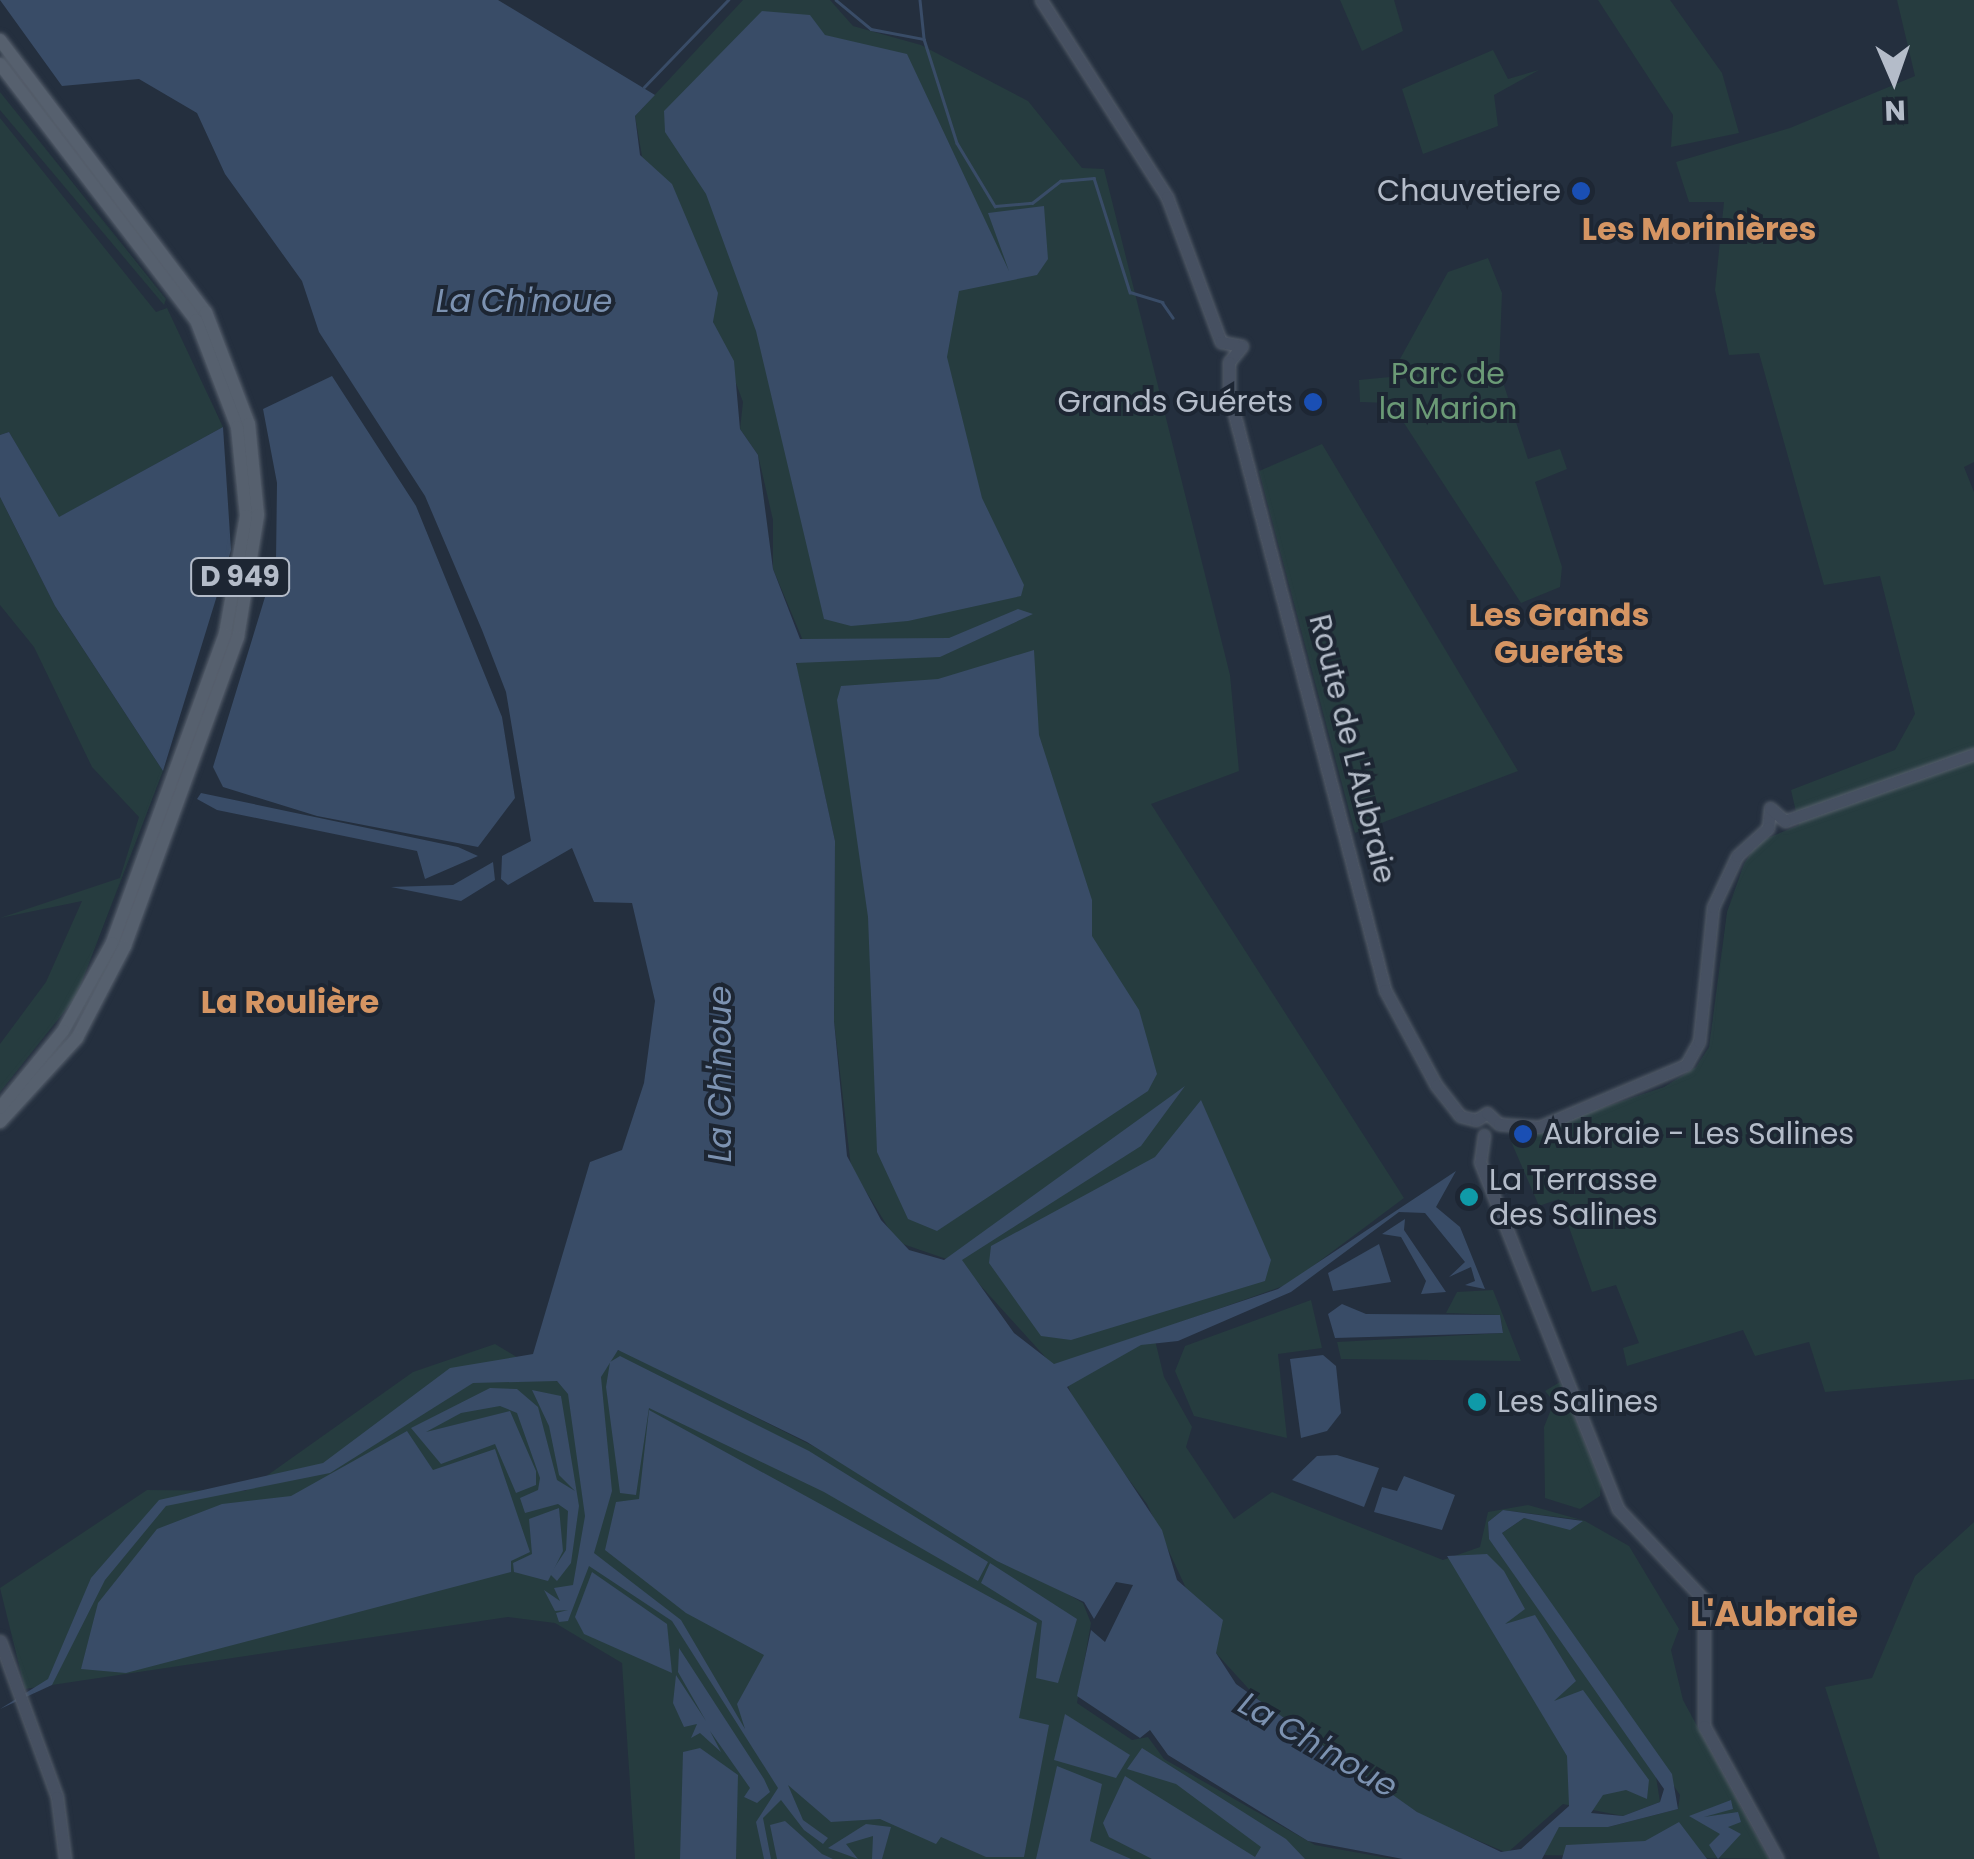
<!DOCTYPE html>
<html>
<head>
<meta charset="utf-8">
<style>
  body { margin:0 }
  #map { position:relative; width:1974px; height:1859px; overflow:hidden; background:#242f3e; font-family:Poppins,sans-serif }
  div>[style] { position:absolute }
  .green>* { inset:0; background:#263c3f }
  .water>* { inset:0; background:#394c67 }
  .stream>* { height:2.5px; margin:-1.25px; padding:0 1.25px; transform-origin:1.25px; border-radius:1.25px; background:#394c67 }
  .roads { filter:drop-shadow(0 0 2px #565f6c) drop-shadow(0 0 2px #565f6c) }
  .secondary>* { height:11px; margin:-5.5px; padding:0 5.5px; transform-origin:5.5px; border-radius:5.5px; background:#465061 }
  .primary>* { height:12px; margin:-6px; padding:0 6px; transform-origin:6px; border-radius:6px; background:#56606e }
  .dots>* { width:28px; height:28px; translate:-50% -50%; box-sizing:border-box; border:5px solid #1d2633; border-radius:50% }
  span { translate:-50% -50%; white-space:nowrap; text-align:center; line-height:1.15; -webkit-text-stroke:8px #1d2633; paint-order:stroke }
  .shield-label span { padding:2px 8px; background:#1d2633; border:2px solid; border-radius:8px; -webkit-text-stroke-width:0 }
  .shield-label { font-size:28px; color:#b4bcc9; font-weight:700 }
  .poi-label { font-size:30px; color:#b4bcc9 }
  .right { translate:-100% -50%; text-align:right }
  .left { translate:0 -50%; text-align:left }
  .park-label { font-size:30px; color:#6b9a76 }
  .street-label { font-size:30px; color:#b4bcc9 }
  .neighbourhood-label { font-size:32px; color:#d59563; font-weight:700 }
  .water-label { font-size:32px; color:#7c92b1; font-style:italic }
  .quarter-label { font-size:35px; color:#d59563; font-weight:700 }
  .north { position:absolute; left:1844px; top:30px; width:100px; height:100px; -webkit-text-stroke:8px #1d2633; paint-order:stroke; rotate:178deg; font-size:28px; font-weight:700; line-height:40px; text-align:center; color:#b4bcc9 }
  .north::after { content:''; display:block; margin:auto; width:35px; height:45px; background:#b4bcc9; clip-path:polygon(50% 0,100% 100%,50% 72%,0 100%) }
</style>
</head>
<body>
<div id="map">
  <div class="green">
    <i style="clip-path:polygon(743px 0,830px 0,853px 26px,921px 45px,1028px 101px,1082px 168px,1104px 169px,1230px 675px,1239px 771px,1151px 804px,1404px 1198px,1289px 1284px,1153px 1332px,1164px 1377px,1192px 1427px,1186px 1447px,1234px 1519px,1272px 1492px,1443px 1560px,1480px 1547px,1488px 1512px,1528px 1505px,1585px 1521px,1629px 1546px,1679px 1629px,1671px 1650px,1683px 1700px,1769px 1859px,1538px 1855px,1558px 1827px,1608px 1827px,1678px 1809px,1680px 1795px,1502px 1533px,1524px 1518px,1570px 1529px,1581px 1520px,1503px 1510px,1488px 1522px,1489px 1538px,1655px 1770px,1660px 1802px,1623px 1816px,1563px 1804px,1507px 1853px,1426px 1818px,1278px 1721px,1216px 1653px,1147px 1504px,1077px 1410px,1066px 1380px,961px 1264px,897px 1242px,851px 1167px,834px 1021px,835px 841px,796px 666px,804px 643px,773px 569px,773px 520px,758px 455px,740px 429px,743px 402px,713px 322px,715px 298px,643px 162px,635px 116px)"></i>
    <i style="clip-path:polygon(1340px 0,1394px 0,1403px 31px,1362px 51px)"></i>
    <i style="clip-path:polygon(1598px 0,1670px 0,1722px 73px,1739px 133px,1671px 147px,1673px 115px)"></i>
    <i style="clip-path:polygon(1897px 0,1974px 0,1974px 462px,1964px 467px,1974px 492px,1974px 1379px,1825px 1392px,1809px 1342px,1755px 1356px,1743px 1330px,1627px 1366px,1623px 1348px,1639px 1343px,1616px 1285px,1592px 1292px,1559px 1199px,1539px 1206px,1510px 1139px,1664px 1087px,1696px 1067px,1709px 1047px,1727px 912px,1744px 864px,1758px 842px,1799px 825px,1791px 790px,1895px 750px,1915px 714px,1880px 576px,1824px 585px,1759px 353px,1729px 355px,1715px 290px,1724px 202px,1689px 202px,1676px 162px,1790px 128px,1915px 76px)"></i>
    <i style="clip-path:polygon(1493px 50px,1508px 79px,1539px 70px,1494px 95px,1498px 126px,1423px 154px,1402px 89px)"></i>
    <i style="clip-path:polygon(0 92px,166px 299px,164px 305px,0 110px)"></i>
    <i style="clip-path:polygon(0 118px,156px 312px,167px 308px,223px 427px,58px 518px,9px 432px,0 435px)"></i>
    <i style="clip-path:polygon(1488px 258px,1502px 293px,1499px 370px,1528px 459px,1560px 449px,1567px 469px,1535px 482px,1562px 567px,1560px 587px,1521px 603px,1391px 403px,1360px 402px,1359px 380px,1390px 377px,1448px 272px)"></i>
    <i style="clip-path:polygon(1322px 444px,1518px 771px,1355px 833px,1259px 471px)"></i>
    <i style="clip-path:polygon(0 497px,55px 606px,163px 771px,76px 997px,0 1092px,0 1044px,46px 982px,82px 901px,0 918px,120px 878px,139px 817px,92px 767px,34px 647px,0 605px)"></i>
    <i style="clip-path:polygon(1493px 1290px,1521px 1361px,1341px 1359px,1337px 1342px,1503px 1333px,1500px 1315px,1446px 1313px,1457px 1292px)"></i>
    <i style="clip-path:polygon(1311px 1300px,1322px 1348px,1278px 1354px,1287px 1438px,1194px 1416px,1175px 1371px,1185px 1346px)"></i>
    <i style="clip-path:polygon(495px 1344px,568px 1388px,599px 1356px,621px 1350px,813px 1446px,1083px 1603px,1091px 1623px,1077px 1703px,1132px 1740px,1148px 1737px,1164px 1759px,1315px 1845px,1393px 1859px,635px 1859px,622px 1663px,555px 1623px,508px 1617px,25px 1689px,0 1588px,147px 1490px,245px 1491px,413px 1372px)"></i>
    <i style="clip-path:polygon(1560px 1382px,1601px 1484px,1600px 1496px,1580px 1509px,1545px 1498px,1544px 1427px,1554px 1402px,1545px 1391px)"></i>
    <i style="clip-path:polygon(1974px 1522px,1974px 1859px,1880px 1859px,1825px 1687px,1872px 1678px,1915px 1576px)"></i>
  </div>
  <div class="water">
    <i style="clip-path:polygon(0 0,498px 0,655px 95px,635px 116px,640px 155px,672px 184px,718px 293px,713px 322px,734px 361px,740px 429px,758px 455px,773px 569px,800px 639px,949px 638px,1018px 609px,1033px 614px,940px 657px,796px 663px,835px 841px,834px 1021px,847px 1156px,881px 1220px,909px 1250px,944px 1260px,1185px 1086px,1141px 1146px,962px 1260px,1014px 1333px,1054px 1364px,1278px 1289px,1456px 1171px,1436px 1207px,1460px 1227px,1485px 1289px,1465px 1285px,1475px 1281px,1471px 1267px,1449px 1277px,1465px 1262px,1425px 1213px,1399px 1212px,1291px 1292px,1178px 1341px,1141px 1345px,1067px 1387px,1162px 1530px,1177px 1580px,1223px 1620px,1216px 1653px,1236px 1684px,1417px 1812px,1501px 1852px,1521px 1849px,1569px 1806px,1567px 1756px,1447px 1556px,1487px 1554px,1504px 1571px,1525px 1609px,1505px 1624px,1535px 1615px,1576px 1681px,1554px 1701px,1583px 1690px,1649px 1780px,1647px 1799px,1626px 1790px,1603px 1795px,1591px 1813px,1623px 1816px,1660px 1802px,1664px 1789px,1489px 1539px,1488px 1522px,1503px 1510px,1583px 1521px,1570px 1530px,1524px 1518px,1502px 1533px,1672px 1774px,1678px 1809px,1608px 1827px,1559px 1827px,1542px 1859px,1403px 1859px,1308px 1841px,1168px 1755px,1150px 1730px,1140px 1738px,1077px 1696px,1091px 1630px,1105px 1642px,1133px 1585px,1116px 1582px,1094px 1619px,1084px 1602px,997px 1561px,807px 1442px,618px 1350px,601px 1377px,612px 1491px,594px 1553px,681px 1620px,745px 1729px,737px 1704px,764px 1655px,686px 1613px,605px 1550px,616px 1502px,639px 1499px,649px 1410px,1037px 1623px,1019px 1718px,1049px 1725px,1024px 1857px,986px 1857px,941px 1837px,936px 1844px,880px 1819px,831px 1822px,788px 1785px,803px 1820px,828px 1838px,823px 1844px,804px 1830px,781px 1800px,763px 1818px,771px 1859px,764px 1859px,756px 1822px,778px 1788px,672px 1621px,589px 1566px,568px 1621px,559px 1622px,556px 1613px,568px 1610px,555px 1611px,544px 1590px,560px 1601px,554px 1588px,573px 1585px,585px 1516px,568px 1394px,557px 1381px,473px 1383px,330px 1473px,166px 1506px,105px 1580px,52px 1685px,0 1709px,48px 1679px,91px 1578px,159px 1500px,323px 1463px,450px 1368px,533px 1354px,590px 1162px,622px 1150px,644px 1083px,655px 1001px,632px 903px,594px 902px,572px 848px,508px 885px,501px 879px,502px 856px,531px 841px,506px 692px,482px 630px,425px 496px,319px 332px,302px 281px,225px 174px,197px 113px,139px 79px,62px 86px)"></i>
    <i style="clip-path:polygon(762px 11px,810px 15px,825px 35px,907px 54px,1009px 271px,988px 213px,1044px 206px,1048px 259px,1037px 275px,959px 291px,947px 357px,982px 498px,1024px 585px,1021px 596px,908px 621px,851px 626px,824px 619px,756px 331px,706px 194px,665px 132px,664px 111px)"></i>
    <i style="clip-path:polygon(332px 376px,416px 506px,502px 717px,515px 798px,478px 847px,317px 816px,223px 787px,213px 767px,276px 561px,277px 483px,263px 409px)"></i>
    <i style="clip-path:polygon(223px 427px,231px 550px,163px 771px,55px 606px,0 497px,0 435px,9px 432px,59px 517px)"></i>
    <i style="clip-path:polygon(1034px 650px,1039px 735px,1092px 900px,1092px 936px,1139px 1010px,1157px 1074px,1148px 1091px,937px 1231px,908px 1219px,877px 1152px,868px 917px,837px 700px,841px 686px,938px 679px)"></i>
    <i style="clip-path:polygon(201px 793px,458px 847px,478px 856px,425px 879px,417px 851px,217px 810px,197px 799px)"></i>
    <i style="clip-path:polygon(493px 862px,495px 880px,461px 901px,391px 887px,453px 885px)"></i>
    <i style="clip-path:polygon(1201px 1100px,1271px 1260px,1265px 1281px,1071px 1340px,1041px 1336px,989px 1263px,991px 1246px,1155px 1157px)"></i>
    <i style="clip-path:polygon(1405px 1219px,1404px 1230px,1446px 1292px,1421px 1294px,1426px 1281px,1401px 1237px,1382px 1234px)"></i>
    <i style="clip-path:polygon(1379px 1244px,1391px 1282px,1333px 1291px,1328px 1273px)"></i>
    <i style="clip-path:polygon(1342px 1304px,1366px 1314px,1500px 1315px,1503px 1333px,1335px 1338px,1328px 1314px)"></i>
    <i style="clip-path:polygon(1323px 1355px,1336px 1366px,1341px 1413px,1327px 1431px,1301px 1438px,1290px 1359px)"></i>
    <i style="clip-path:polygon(620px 1356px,809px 1451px,988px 1562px,978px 1581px,824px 1492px,649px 1408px,636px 1495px,620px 1493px,606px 1387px,610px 1362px)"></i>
    <i style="clip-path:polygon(490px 1388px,517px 1389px,538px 1407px,557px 1480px,575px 1491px,559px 1475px,549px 1426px,532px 1390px,561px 1396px,579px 1506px,571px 1563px,557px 1581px,550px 1574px,566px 1550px,568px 1511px,558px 1504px,525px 1513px,520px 1498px,538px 1490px,540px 1478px,517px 1413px,500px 1406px,461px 1413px,426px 1432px,510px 1411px,536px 1471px,536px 1485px,516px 1493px,495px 1444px,441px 1464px,411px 1428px)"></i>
    <i style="clip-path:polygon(407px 1431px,433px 1470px,495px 1449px,530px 1552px,511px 1561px,511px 1572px,126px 1673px,81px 1669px,98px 1603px,157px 1529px,222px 1504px,291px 1496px)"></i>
    <i style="clip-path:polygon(1337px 1455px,1379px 1468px,1364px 1507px,1292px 1480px,1317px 1456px)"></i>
    <i style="clip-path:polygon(1404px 1476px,1455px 1495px,1442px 1530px,1374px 1512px,1382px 1487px,1397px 1491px)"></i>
    <i style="clip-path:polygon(559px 1508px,563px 1551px,548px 1581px,514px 1572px,513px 1563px,532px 1554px,529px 1519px)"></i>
    <i style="clip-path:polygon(990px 1563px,1077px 1619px,1058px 1683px,1036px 1678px,1042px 1621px,981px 1583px)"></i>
    <i style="clip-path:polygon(592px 1572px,667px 1624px,672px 1673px,584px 1634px,575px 1617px)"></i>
    <i style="clip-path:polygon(679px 1648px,764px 1779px,770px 1792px,757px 1803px,744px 1797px,750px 1788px,710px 1731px,721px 1752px,700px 1733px,691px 1738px,697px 1724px,684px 1727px,673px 1703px,676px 1675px,706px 1721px,678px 1672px)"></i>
    <i style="clip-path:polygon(1065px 1714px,1130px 1755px,1116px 1778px,1054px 1760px)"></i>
    <i style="clip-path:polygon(700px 1748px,738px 1775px,736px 1859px,680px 1859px,683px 1752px)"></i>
    <i style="clip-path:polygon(1142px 1748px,1286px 1839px,1305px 1859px,1152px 1859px,1109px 1837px,1103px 1823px,1125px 1776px,1255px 1857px,1261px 1847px,1176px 1784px,1127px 1769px)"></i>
    <i style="clip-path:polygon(1057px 1766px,1102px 1784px,1090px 1841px,1131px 1859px,1036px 1859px)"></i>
    <i style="clip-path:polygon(1731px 1800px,1733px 1809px,1704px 1817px,1738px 1812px,1741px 1822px,1728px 1827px,1741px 1834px,1718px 1859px,1709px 1845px,1720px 1834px,1689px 1816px)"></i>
    <i style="clip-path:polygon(785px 1821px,822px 1854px,833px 1859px,777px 1859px,770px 1825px)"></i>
    <i style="clip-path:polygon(1679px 1822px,1707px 1859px,1562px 1859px,1566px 1845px,1645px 1841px)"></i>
    <i style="clip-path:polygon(866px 1824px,891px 1827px,882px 1859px,872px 1859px,873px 1836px,846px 1844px,858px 1859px,828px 1848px)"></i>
  </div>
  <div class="stream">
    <i style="left:836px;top:0;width:45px;rotate:39.6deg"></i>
    <i style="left:871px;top:29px;width:54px;rotate:10.7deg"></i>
    <i style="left:924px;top:39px;width:109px;rotate:72.4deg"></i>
    <i style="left:957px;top:143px;width:74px;rotate:58.9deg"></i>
    <i style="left:995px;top:206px;width:37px;rotate:-5deg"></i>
    <i style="left:1032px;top:203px;width:36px;rotate:-38deg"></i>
    <i style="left:1060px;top:181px;width:34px;rotate:-5deg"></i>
    <i style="left:1094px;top:178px;width:120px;rotate:72.5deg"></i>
    <i style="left:1130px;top:292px;width:34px;rotate:17deg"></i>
    <i style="left:1162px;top:302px;width:19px;rotate:55deg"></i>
    <i style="left:920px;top:0;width:37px;rotate:84deg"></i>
    <i style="left:644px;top:87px;width:121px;rotate:-46deg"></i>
  </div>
  <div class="roads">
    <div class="secondary">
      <i style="left:1041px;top:0;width:234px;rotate:57.4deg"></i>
      <i style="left:1167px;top:197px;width:155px;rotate:69.6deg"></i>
      <i style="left:1221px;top:342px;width:21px;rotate:11deg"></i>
      <i style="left:1242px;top:346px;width:21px;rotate:129deg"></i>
      <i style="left:1229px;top:362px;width:32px;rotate:90deg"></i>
      <i style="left:1229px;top:394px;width:616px;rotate:75.33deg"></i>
      <i style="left:1385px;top:990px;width:108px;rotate:61.8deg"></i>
      <i style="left:1436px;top:1085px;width:39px;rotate:52deg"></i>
      <i style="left:1460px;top:1116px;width:16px;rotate:14deg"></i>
      <i style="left:1785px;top:821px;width:201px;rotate:-19.5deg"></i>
      <i style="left:1768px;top:828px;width:20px;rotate:-84deg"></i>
      <i style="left:1770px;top:808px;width:20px;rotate:41deg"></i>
      <i style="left:1476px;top:1120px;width:13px;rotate:-32deg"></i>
      <i style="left:1487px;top:1113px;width:16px;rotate:43deg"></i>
      <i style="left:1499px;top:1124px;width:40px;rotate:4.3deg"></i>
      <i style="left:1539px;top:1127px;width:160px;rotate:-22.9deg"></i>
      <i style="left:1686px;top:1065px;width:26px;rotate:-61deg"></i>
      <i style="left:1699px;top:1042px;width:136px;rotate:-84.1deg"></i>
      <i style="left:1713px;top:907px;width:56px;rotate:-64.8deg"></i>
      <i style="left:1737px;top:856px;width:42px;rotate:-42.1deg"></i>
      <i style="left:1484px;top:1135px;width:27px;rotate:98deg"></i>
      <i style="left:1480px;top:1162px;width:373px;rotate:68.3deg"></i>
      <i style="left:1618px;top:1509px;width:125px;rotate:46.6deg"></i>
      <i style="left:1704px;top:1600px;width:126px;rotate:90deg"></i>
      <i style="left:1704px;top:1726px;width:152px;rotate:61.2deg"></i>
      <i style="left:0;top:1641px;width:166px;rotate:69.9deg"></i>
      <i style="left:57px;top:1797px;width:63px;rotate:82.6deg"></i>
    </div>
    <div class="primary">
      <i style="left:0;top:40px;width:341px;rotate:52.9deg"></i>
      <i style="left:206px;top:312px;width:120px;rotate:69deg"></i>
      <i style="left:249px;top:424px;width:91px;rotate:84.4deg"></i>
      <i style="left:258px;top:515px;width:124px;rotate:99.3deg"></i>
      <i style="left:238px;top:637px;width:329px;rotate:110.1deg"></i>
      <i style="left:125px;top:946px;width:104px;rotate:117.6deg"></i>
      <i style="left:77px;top:1038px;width:114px;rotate:132.5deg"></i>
      <i style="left:0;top:64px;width:322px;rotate:52.6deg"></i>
      <i style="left:196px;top:320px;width:115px;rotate:69deg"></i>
      <i style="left:237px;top:427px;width:89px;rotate:84.2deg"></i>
      <i style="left:246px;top:516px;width:120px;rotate:100.1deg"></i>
      <i style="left:225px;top:634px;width:329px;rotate:110.1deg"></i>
      <i style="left:112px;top:943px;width:101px;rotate:119.1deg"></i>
      <i style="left:63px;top:1031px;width:99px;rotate:129.3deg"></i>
    </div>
  </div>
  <div class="dots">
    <i style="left:1581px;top:191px;background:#1a4fb4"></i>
    <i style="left:1313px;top:402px;background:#1a4fb4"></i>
    <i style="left:1523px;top:1134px;background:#1a4fb4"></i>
    <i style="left:1469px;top:1197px;background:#0f9aa8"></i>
    <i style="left:1477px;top:1402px;background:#0f9aa8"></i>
  </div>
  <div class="shield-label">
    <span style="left:240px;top:577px">D 949</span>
  </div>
  <div class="poi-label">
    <span class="right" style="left:1561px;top:191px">Chauvetiere</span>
    <span class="right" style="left:1293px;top:402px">Grands Guérets</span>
    <span class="left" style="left:1543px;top:1134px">Aubraie - Les Salines</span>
    <span class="left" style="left:1489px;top:1197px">La Terrasse<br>des Salines</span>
    <span class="left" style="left:1497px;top:1402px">Les Salines</span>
  </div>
  <div class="park-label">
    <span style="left:1448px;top:391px">Parc de<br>la Marion</span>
  </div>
  <div class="street-label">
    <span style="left:1352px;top:749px;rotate:76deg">Route de L'Aubraie</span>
  </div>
  <div class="neighbourhood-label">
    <span style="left:1699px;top:229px">Les Morinières</span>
    <span style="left:1559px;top:634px">Les Grands<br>Gueréts</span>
    <span style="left:290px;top:1002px">La Roulière</span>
  </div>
  <div class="water-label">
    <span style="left:524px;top:301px">La Ch'noue</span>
    <span style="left:720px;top:1074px;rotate:-90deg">La Ch'noue</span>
    <span style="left:1318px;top:1745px;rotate:30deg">La Ch'noue</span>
  </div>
  <div class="quarter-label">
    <span style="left:1774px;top:1614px">L'Aubraie</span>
  </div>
  <div class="north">N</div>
</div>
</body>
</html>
